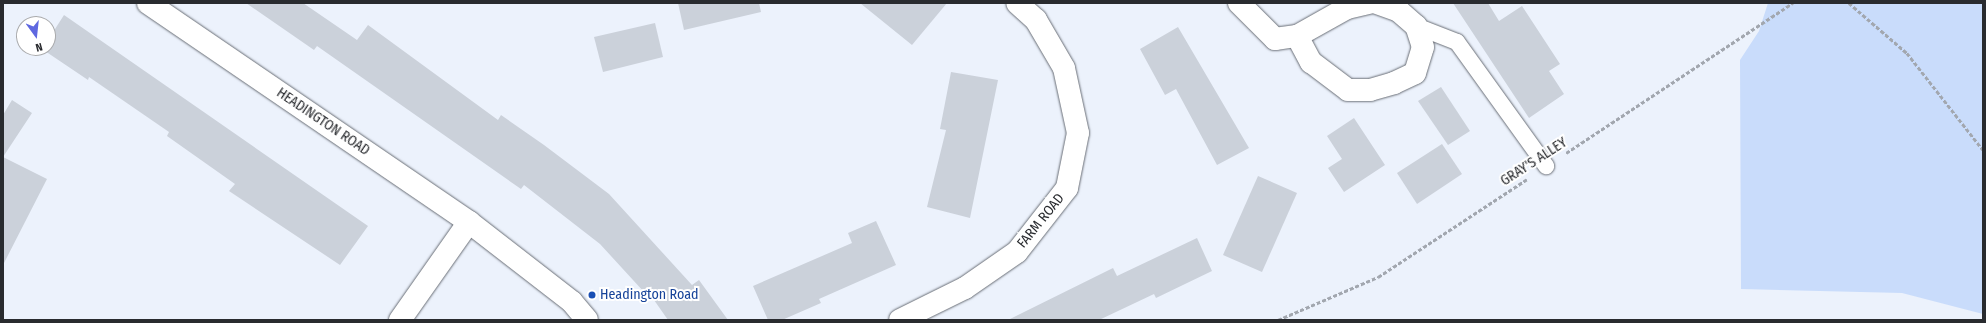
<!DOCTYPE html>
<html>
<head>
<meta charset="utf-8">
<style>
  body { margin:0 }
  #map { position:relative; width:1986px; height:323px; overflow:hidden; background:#ecf2fc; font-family:"Fira Sans Condensed",sans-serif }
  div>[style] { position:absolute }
  .green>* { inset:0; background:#c9dcfb }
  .building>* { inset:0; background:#cbd1da }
  .path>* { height:2.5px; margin-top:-1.25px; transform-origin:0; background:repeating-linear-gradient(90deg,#a2a7af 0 4px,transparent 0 6px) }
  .roads { filter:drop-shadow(0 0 1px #696e76) drop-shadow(0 0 1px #696e76) }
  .lane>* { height:16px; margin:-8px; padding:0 8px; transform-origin:8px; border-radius:8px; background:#fff }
  .street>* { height:22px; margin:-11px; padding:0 11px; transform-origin:11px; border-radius:11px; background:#fff }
  .dots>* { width:11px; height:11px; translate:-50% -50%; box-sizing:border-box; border:2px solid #fff; border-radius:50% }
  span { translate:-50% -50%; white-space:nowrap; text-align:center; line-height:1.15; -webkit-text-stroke:4px #fff; paint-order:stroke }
  .street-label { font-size:14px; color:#292b2f }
  .transit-label { font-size:14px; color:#164399 }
  .left { translate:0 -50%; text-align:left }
  .frame { position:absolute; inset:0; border:4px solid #292b2f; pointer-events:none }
  .north { position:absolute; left:16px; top:16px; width:40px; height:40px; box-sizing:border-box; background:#fff; border:1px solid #a9aaac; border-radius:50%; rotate:165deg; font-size:11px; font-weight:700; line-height:16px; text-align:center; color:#292b2f }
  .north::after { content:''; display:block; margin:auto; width:14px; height:18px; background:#5f68e0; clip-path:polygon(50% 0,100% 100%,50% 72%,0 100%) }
</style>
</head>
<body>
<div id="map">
  <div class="green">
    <i style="clip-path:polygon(1768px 3px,1983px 3px,1983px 314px,1902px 293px,1741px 289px,1740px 60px,1759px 31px)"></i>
  </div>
  <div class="building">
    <i style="clip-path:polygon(246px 3px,303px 3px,357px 40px,368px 25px,498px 120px,501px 115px,544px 145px,609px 194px,692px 285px,699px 280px,728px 320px,668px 320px,647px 290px,644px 292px,600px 244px,524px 185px,521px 189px,317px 46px,314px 50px)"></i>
    <i style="clip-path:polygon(678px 3px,759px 3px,761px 12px,684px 30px)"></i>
    <i style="clip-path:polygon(860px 3px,947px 3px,912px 45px)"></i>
    <i style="clip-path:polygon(1453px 3px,1488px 3px,1499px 21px,1522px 6px,1560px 64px,1549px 71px,1564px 94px,1529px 118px)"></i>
    <i style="clip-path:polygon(64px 15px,368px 226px,340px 265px,229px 191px,235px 184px,167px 136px,169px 132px,89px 77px,88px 80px,42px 49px,48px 48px,48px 40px)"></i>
    <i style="clip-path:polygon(655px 23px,663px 57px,603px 72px,594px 37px)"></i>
    <i style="clip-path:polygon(1178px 27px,1249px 148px,1217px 165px,1176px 89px,1165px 95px,1140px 49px)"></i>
    <i style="clip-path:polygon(951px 72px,998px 80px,970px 218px,927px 207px,946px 130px,940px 129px)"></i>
    <i style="clip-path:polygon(1441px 87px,1470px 131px,1448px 145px,1418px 101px)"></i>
    <i style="clip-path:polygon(12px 100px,32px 113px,3px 157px,47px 179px,3px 265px,3px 115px)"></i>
    <i style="clip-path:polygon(1354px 118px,1385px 165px,1344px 192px,1328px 168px,1342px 159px,1327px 136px)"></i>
    <i style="clip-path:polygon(1442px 144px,1462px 174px,1417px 204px,1397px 173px)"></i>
    <i style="clip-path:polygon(1258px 176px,1297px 193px,1262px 272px,1223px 255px)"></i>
    <i style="clip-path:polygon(876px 221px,896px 265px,819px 299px,821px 303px,782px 320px,768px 320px,753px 286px,852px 243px,848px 233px)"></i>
    <i style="clip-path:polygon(1197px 238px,1212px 271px,1156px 298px,1154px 294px,1099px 320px,1008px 320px,1113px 268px,1117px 276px)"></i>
  </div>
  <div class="path">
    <i style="left:1849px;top:3px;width:77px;rotate:40.8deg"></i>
    <i style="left:1907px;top:53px;width:123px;rotate:51.9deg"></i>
    <i style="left:1566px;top:153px;width:272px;rotate:-33.5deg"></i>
    <i style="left:1278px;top:320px;width:109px;rotate:-23.3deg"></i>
    <i style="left:1378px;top:277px;width:178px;rotate:-33.3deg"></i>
  </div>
  <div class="roads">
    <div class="lane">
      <i style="left:1416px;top:26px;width:44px;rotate:21.3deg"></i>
      <i style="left:1457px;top:42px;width:153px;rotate:54.3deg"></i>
    </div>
    <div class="street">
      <i style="left:148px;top:3px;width:389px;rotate:34.3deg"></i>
      <i style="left:469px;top:222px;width:130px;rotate:37.8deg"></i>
      <i style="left:572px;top:302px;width:23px;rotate:50deg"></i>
      <i style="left:1239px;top:3px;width:51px;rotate:45deg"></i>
      <i style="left:1275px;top:39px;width:22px;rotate:-8deg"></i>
      <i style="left:1297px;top:36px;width:57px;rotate:-29.2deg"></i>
      <i style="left:1347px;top:8px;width:23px;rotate:-13deg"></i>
      <i style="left:1297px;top:36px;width:30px;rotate:62deg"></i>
      <i style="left:1311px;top:62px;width:46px;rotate:37.1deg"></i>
      <i style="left:1348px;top:90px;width:22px"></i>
      <i style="left:1370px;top:90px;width:25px;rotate:-16deg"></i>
      <i style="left:1394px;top:83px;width:23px;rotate:-25deg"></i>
      <i style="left:1415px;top:73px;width:27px;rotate:-73deg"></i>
      <i style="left:1423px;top:47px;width:22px;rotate:-108deg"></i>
      <i style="left:1416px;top:26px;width:23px;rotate:-139deg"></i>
      <i style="left:1399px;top:11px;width:23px;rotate:-160deg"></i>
      <i style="left:400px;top:320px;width:120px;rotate:-54.9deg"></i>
      <i style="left:900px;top:320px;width:72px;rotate:-26.2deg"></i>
      <i style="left:965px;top:288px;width:63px;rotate:-34.7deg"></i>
      <i style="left:1017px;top:252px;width:81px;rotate:-52deg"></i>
      <i style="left:1067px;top:188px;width:56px;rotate:-78.7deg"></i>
      <i style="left:1078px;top:133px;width:66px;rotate:-102.2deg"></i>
      <i style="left:1064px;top:68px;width:56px;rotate:-120.3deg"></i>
      <i style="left:1036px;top:20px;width:25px;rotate:-138deg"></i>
    </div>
  </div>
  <div class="dots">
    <i style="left:592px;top:295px;background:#1a4fb4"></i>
  </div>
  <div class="street-label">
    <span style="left:323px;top:122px;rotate:34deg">HEADINGTON ROAD</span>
    <span style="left:1534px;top:162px;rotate:-33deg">GRAY'S ALLEY</span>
    <span style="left:1041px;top:221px;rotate:-51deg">FARM ROAD</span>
  </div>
  <div class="transit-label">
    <span class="left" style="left:600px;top:295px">Headington Road</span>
  </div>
  <div class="frame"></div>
  <div class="north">N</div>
</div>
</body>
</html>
